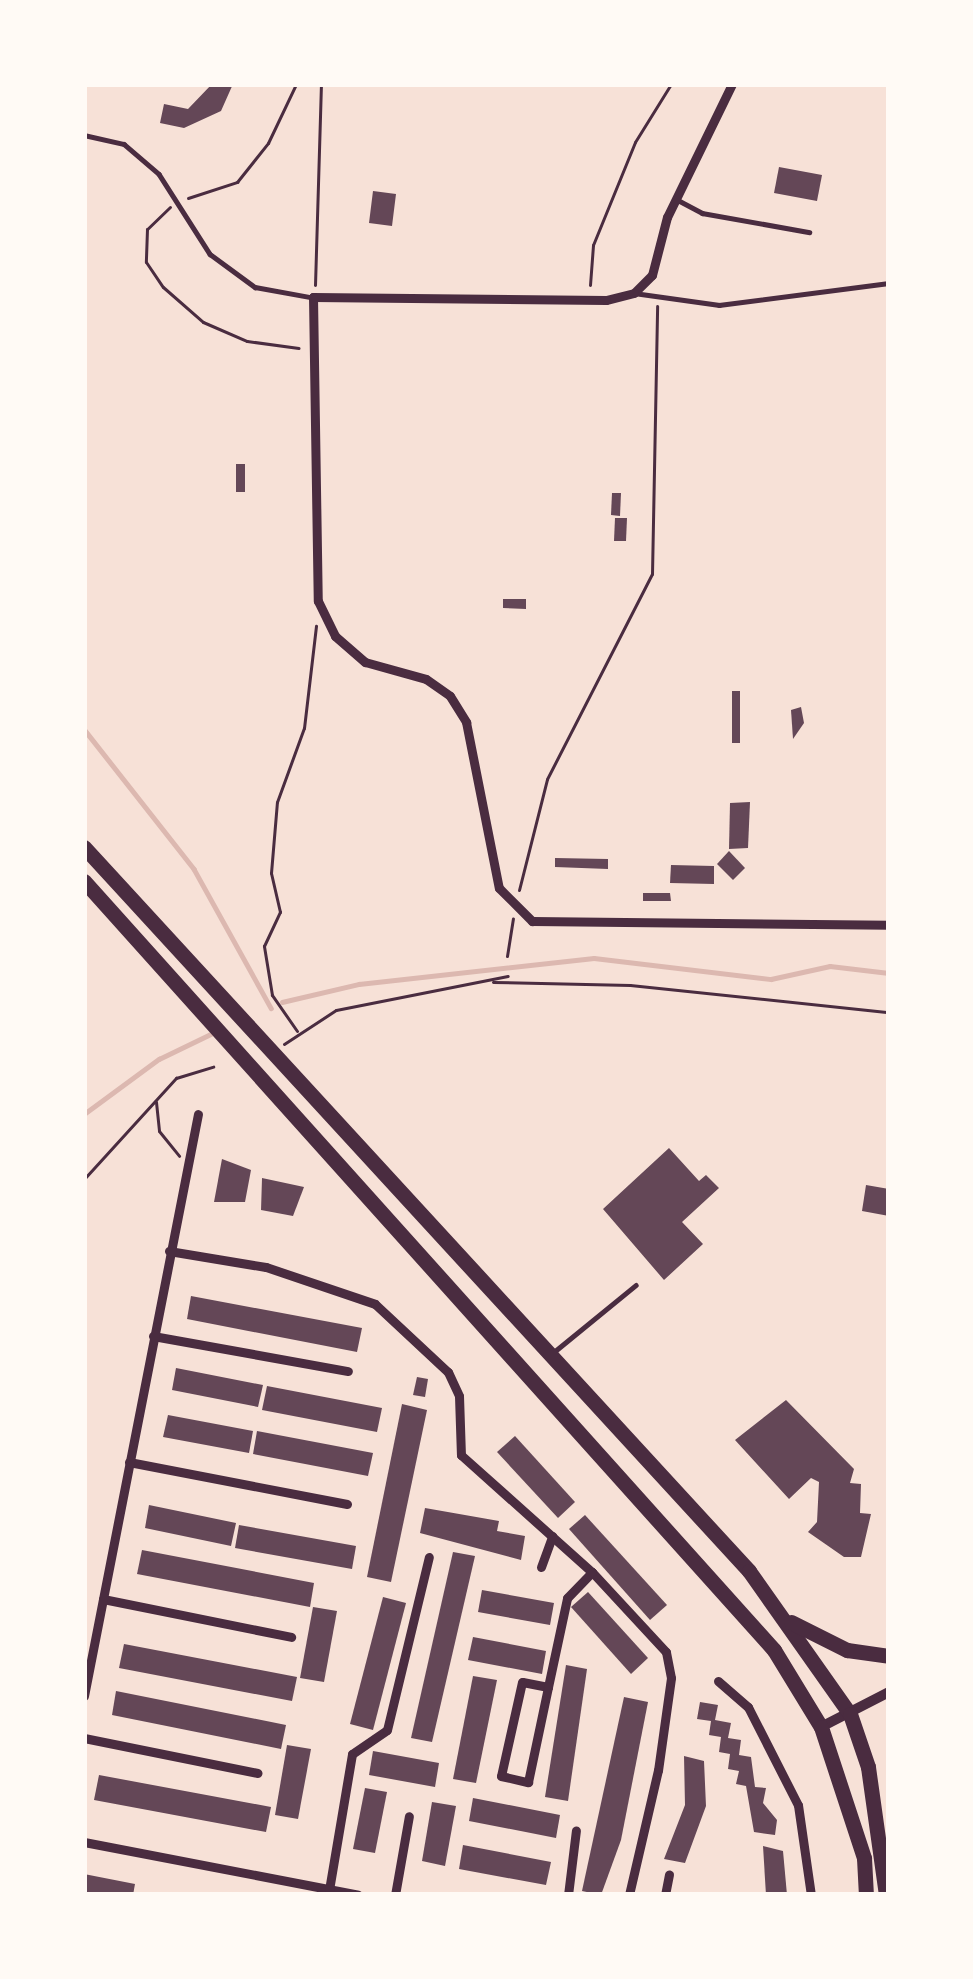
<!DOCTYPE html>
<html>
<head>
<meta charset="utf-8">
<style>
  body { margin:0 }
  #map { position:relative; width:973px; height:1979px; overflow:hidden; background:#f7e1d7; font-family:Poppins,sans-serif }
  div>[style] { position:absolute }
  .stream>* { height:4.5px; margin:-2.25px; padding:0 2.25px; transform-origin:2.25px; border-radius:2.25px; background:#dcb8b0 }
  .building>* { inset:0; background:#644757 }
  .path>* { height:3px; margin:-1.5px; padding:0 1.5px; transform-origin:1.5px; border-radius:1.5px; background:#4a2c40 }
  .service>* { height:4.5px; margin:-2.25px; padding:0 2.25px; transform-origin:2.25px; border-radius:2.25px; background:#4a2c40 }
  .minor>* { height:9px; margin:-4.5px; padding:0 4.5px; transform-origin:4.5px; border-radius:4.5px; background:#4a2c40 }
  .tertiary>* { height:10px; margin:-5px; padding:0 5px; transform-origin:5px; border-radius:5px; background:#4a2c40 }
  .trunk>* { height:15px; margin:-7.5px; padding:0 7.5px; transform-origin:7.5px; border-radius:7.5px; background:#4a2c40 }
  span { translate:-50% -50%; white-space:nowrap; text-align:center; line-height:1.15; -webkit-text-stroke:12px #fffaf5; paint-order:stroke }
  .frame { position:absolute; inset:0; border:87px solid #fffaf5; pointer-events:none }
</style>
</head>
<body>
<div id="map">
  <div class="stream">
    <i style="left:84px;top:729px;width:178px;rotate:51.8deg"></i>
    <i style="left:194px;top:869px;width:159px;rotate:61deg"></i>
    <i style="left:282px;top:1002px;width:79px;rotate:-13.2deg"></i>
    <i style="left:359px;top:984px;width:236px;rotate:-6.3deg"></i>
    <i style="left:594px;top:958px;width:178px;rotate:6.8deg"></i>
    <i style="left:771px;top:979px;width:60px;rotate:-12.4deg"></i>
    <i style="left:830px;top:966px;width:59px;rotate:6.8deg"></i>
    <i style="left:84px;top:1114px;width:93px;rotate:-36.3deg"></i>
    <i style="left:159px;top:1059px;width:58px;rotate:-25.7deg"></i>
  </div>
  <div class="building">
    <i style="clip-path:polygon(212px 84px,233px 84px,221px 111px,184px 128px,160px 123px,164px 104px,188px 109px)"></i>
    <i style="clip-path:polygon(779px 167px,822px 175px,817px 201px,774px 193px)"></i>
    <i style="clip-path:polygon(373px 191px,396px 194px,392px 226px,369px 223px)"></i>
    <i style="clip-path:polygon(236px 464px,245px 464px,245px 492px,236px 492px)"></i>
    <i style="clip-path:polygon(612px 493px,621px 493px,620px 516px,611px 515px)"></i>
    <i style="clip-path:polygon(615px 518px,627px 518px,626px 541px,614px 541px)"></i>
    <i style="clip-path:polygon(503px 599px,526px 599px,526px 609px,503px 608px)"></i>
    <i style="clip-path:polygon(732px 691px,740px 691px,740px 743px,732px 743px)"></i>
    <i style="clip-path:polygon(801px 707px,804px 723px,793px 739px,791px 710px)"></i>
    <i style="clip-path:polygon(750px 802px,748px 848px,729px 849px,730px 803px)"></i>
    <i style="clip-path:polygon(729px 851px,745px 868px,733px 880px,717px 864px)"></i>
    <i style="clip-path:polygon(555px 858px,608px 859px,608px 869px,555px 867px)"></i>
    <i style="clip-path:polygon(671px 865px,714px 866px,714px 884px,670px 883px)"></i>
    <i style="clip-path:polygon(643px 893px,670px 893px,671px 901px,643px 901px)"></i>
    <i style="clip-path:polygon(669px 1148px,699px 1181px,706px 1175px,719px 1188px,682px 1222px,703px 1244px,664px 1280px,603px 1209px)"></i>
    <i style="clip-path:polygon(222px 1159px,251px 1170px,245px 1202px,214px 1202px)"></i>
    <i style="clip-path:polygon(262px 1178px,304px 1187px,293px 1216px,261px 1210px)"></i>
    <i style="clip-path:polygon(866px 1185px,889px 1189px,889px 1216px,862px 1211px)"></i>
    <i style="clip-path:polygon(191px 1296px,362px 1328px,357px 1352px,187px 1319px)"></i>
    <i style="clip-path:polygon(176px 1368px,263px 1385px,258px 1407px,172px 1390px)"></i>
    <i style="clip-path:polygon(417px 1377px,428px 1379px,425px 1397px,413px 1395px)"></i>
    <i style="clip-path:polygon(267px 1386px,382px 1408px,377px 1432px,262px 1410px)"></i>
    <i style="clip-path:polygon(786px 1400px,854px 1469px,850px 1483px,861px 1484px,860px 1513px,871px 1514px,861px 1557px,844px 1557px,808px 1532px,817px 1522px,819px 1482px,811px 1478px,789px 1499px,735px 1440px)"></i>
    <i style="clip-path:polygon(402px 1404px,427px 1410px,391px 1582px,367px 1577px)"></i>
    <i style="clip-path:polygon(168px 1415px,253px 1431px,249px 1453px,163px 1437px)"></i>
    <i style="clip-path:polygon(257px 1431px,373px 1453px,368px 1476px,253px 1454px)"></i>
    <i style="clip-path:polygon(515px 1436px,575px 1502px,558px 1518px,497px 1452px)"></i>
    <i style="clip-path:polygon(149px 1505px,236px 1523px,231px 1546px,145px 1528px)"></i>
    <i style="clip-path:polygon(425px 1508px,499px 1521px,497px 1531px,525px 1536px,521px 1560px,420px 1533px)"></i>
    <i style="clip-path:polygon(585px 1515px,667px 1605px,650px 1620px,569px 1529px)"></i>
    <i style="clip-path:polygon(239px 1525px,356px 1546px,352px 1569px,235px 1548px)"></i>
    <i style="clip-path:polygon(142px 1550px,314px 1583px,310px 1607px,137px 1574px)"></i>
    <i style="clip-path:polygon(453px 1552px,475px 1556px,432px 1742px,411px 1738px)"></i>
    <i style="clip-path:polygon(482px 1590px,554px 1603px,550px 1625px,478px 1612px)"></i>
    <i style="clip-path:polygon(588px 1592px,648px 1658px,631px 1674px,571px 1607px)"></i>
    <i style="clip-path:polygon(383px 1597px,406px 1603px,373px 1730px,350px 1724px)"></i>
    <i style="clip-path:polygon(313px 1607px,337px 1611px,324px 1682px,300px 1678px)"></i>
    <i style="clip-path:polygon(473px 1637px,546px 1651px,542px 1674px,468px 1660px)"></i>
    <i style="clip-path:polygon(124px 1644px,297px 1677px,292px 1701px,119px 1668px)"></i>
    <i style="clip-path:polygon(566px 1665px,587px 1669px,568px 1801px,545px 1797px)"></i>
    <i style="clip-path:polygon(473px 1676px,497px 1680px,476px 1783px,453px 1779px)"></i>
    <i style="clip-path:polygon(116px 1691px,286px 1725px,281px 1749px,112px 1715px)"></i>
    <i style="clip-path:polygon(624px 1697px,648px 1702px,621px 1840px,601px 1895px,582px 1891px)"></i>
    <i style="clip-path:polygon(700px 1702px,718px 1705px,715px 1720px,731px 1723px,728px 1738px,741px 1740px,739px 1755px,751px 1757px,755px 1787px,766px 1788px,763px 1803px,777px 1820px,775px 1835px,754px 1832px,746px 1786px,736px 1784px,739px 1771px,728px 1769px,730px 1754px,719px 1752px,721px 1737px,709px 1735px,711px 1721px,697px 1719px)"></i>
    <i style="clip-path:polygon(287px 1745px,311px 1749px,298px 1819px,275px 1815px)"></i>
    <i style="clip-path:polygon(373px 1751px,439px 1763px,435px 1787px,369px 1775px)"></i>
    <i style="clip-path:polygon(684px 1756px,704px 1761px,706px 1806px,685px 1863px,664px 1859px,685px 1805px)"></i>
    <i style="clip-path:polygon(99px 1775px,271px 1807px,266px 1832px,94px 1800px)"></i>
    <i style="clip-path:polygon(365px 1788px,387px 1792px,375px 1853px,353px 1849px)"></i>
    <i style="clip-path:polygon(473px 1798px,560px 1815px,556px 1838px,469px 1821px)"></i>
    <i style="clip-path:polygon(432px 1802px,456px 1806px,445px 1866px,422px 1861px)"></i>
    <i style="clip-path:polygon(463px 1845px,551px 1862px,546px 1885px,459px 1869px)"></i>
    <i style="clip-path:polygon(763px 1846px,783px 1851px,787px 1895px,766px 1895px)"></i>
    <i style="clip-path:polygon(84px 1874px,135px 1884px,133px 1895px,84px 1895px)"></i>
  </div>
  <div class="path">
    <i style="left:188px;top:198px;width:52px;rotate:-18.1deg"></i>
    <i style="left:237px;top:182px;width:50px;rotate:-51.5deg"></i>
    <i style="left:268px;top:143px;width:65px;rotate:-64.6deg"></i>
    <i style="left:170px;top:207px;width:32px;rotate:136deg"></i>
    <i style="left:147px;top:229px;width:33px;rotate:92deg"></i>
    <i style="left:146px;top:262px;width:30px;rotate:56deg"></i>
    <i style="left:163px;top:287px;width:53px;rotate:41.2deg"></i>
    <i style="left:203px;top:322px;width:48px;rotate:23.4deg"></i>
    <i style="left:247px;top:341px;width:52px;rotate:7.7deg"></i>
    <i style="left:315px;top:285px;width:201px;rotate:-88.3deg"></i>
    <i style="left:590px;top:285px;width:40px;rotate:-85.7deg"></i>
    <i style="left:593px;top:245px;width:111px;rotate:-67.8deg"></i>
    <i style="left:635px;top:142px;width:68px;rotate:-58.2deg"></i>
    <i style="left:519px;top:890px;width:114px;rotate:-75.8deg"></i>
    <i style="left:547px;top:779px;width:230px;rotate:-62.9deg"></i>
    <i style="left:652px;top:574px;width:268px;rotate:-88.9deg"></i>
    <i style="left:507px;top:956px;width:38px;rotate:-81deg"></i>
    <i style="left:493px;top:982px;width:137px;rotate:1.3deg"></i>
    <i style="left:630px;top:985px;width:260px;rotate:6deg"></i>
    <i style="left:297px;top:1031px;width:44px;rotate:-124.8deg"></i>
    <i style="left:272px;top:995px;width:50px;rotate:-99.3deg"></i>
    <i style="left:264px;top:946px;width:38px;rotate:-65deg"></i>
    <i style="left:280px;top:912px;width:40px;rotate:-103deg"></i>
    <i style="left:271px;top:873px;width:71px;rotate:-85.2deg"></i>
    <i style="left:277px;top:802px;width:79px;rotate:-70deg"></i>
    <i style="left:304px;top:728px;width:103px;rotate:-83.3deg"></i>
    <i style="left:284px;top:1044px;width:62px;rotate:-33.2deg"></i>
    <i style="left:336px;top:1010px;width:175px;rotate:-11.2deg"></i>
    <i style="left:156px;top:1102px;width:29px;rotate:84deg"></i>
    <i style="left:159px;top:1131px;width:32px;rotate:51deg"></i>
    <i style="left:84px;top:1179px;width:137px;rotate:-47.7deg"></i>
    <i style="left:176px;top:1078px;width:39px;rotate:-17deg"></i>
  </div>
  <div class="service">
    <i style="left:84px;top:135px;width:41px;rotate:12.7deg"></i>
    <i style="left:124px;top:144px;width:46px;rotate:40.6deg"></i>
    <i style="left:159px;top:174px;width:95px;rotate:57.5deg"></i>
    <i style="left:210px;top:254px;width:56px;rotate:36.3deg"></i>
    <i style="left:255px;top:287px;width:56px;rotate:10.3deg"></i>
    <i style="left:676px;top:199px;width:30px;rotate:28deg"></i>
    <i style="left:702px;top:213px;width:109px;rotate:10.1deg"></i>
    <i style="left:634px;top:293px;width:86px;rotate:8deg"></i>
    <i style="left:719px;top:305px;width:171px;rotate:-7.4deg"></i>
    <i style="left:555px;top:1351px;width:104px;rotate:-39.2deg"></i>
  </div>
  <div class="minor">
    <i style="left:732px;top:84px;width:148px;rotate:116deg"></i>
    <i style="left:667px;top:217px;width:60px;rotate:104.5deg"></i>
    <i style="left:652px;top:275px;width:25px;rotate:135deg"></i>
    <i style="left:634px;top:293px;width:29px;rotate:166deg"></i>
    <i style="left:606px;top:300px;width:293px;rotate:-179.4deg"></i>
    <i style="left:313px;top:297px;width:304px;rotate:89.1deg"></i>
    <i style="left:318px;top:601px;width:39px;rotate:64deg"></i>
    <i style="left:335px;top:636px;width:40px;rotate:41deg"></i>
    <i style="left:365px;top:662px;width:63px;rotate:15.6deg"></i>
    <i style="left:426px;top:679px;width:29px;rotate:35deg"></i>
    <i style="left:450px;top:696px;width:31px;rotate:58deg"></i>
    <i style="left:466px;top:722px;width:169px;rotate:78.8deg"></i>
    <i style="left:499px;top:888px;width:47px;rotate:45deg"></i>
    <i style="left:532px;top:921px;width:357px;rotate:0.6deg"></i>
    <i style="left:169px;top:1251px;width:98px;rotate:9.4deg"></i>
    <i style="left:266px;top:1267px;width:115px;rotate:18.7deg"></i>
    <i style="left:375px;top:1304px;width:100px;rotate:43deg"></i>
    <i style="left:448px;top:1372px;width:26px;rotate:65deg"></i>
    <i style="left:459px;top:1396px;width:59px;rotate:88.1deg"></i>
    <i style="left:461px;top:1455px;width:176px;rotate:41.8deg"></i>
    <i style="left:592px;top:1572px;width:109px;rotate:47.2deg"></i>
    <i style="left:666px;top:1652px;width:26px;rotate:79deg"></i>
    <i style="left:671px;top:1678px;width:93px;rotate:98deg"></i>
    <i style="left:658px;top:1770px;width:128px;rotate:103.1deg"></i>
    <i style="left:153px;top:1336px;width:198px;rotate:10.2deg"></i>
    <i style="left:129px;top:1462px;width:222px;rotate:10.9deg"></i>
    <i style="left:541px;top:1567px;width:33px;rotate:-70deg"></i>
    <i style="left:103px;top:1599px;width:192px;rotate:11.4deg"></i>
    <i style="left:718px;top:1681px;width:40px;rotate:41deg"></i>
    <i style="left:748px;top:1707px;width:110px;rotate:63deg"></i>
    <i style="left:798px;top:1805px;width:91px;rotate:81.8deg"></i>
    <i style="left:548px;top:1687px;width:26px;rotate:-169deg"></i>
    <i style="left:522px;top:1682px;width:96px;rotate:102.6deg"></i>
    <i style="left:501px;top:1776px;width:28px;rotate:13deg"></i>
    <i style="left:528px;top:1782px;width:97px;rotate:-78.1deg"></i>
    <i style="left:548px;top:1687px;width:91px;rotate:-77.9deg"></i>
    <i style="left:567px;top:1598px;width:36px;rotate:-46deg"></i>
    <i style="left:84px;top:1696px;width:593px;rotate:-78.92deg"></i>
    <i style="left:84px;top:1738px;width:177px;rotate:11.4deg"></i>
    <i style="left:84px;top:1842px;width:279px;rotate:10.9deg"></i>
    <i style="left:329px;top:1890px;width:138px;rotate:-80.4deg"></i>
    <i style="left:352px;top:1754px;width:42px;rotate:-34.4deg"></i>
    <i style="left:387px;top:1730px;width:178px;rotate:-76.4deg"></i>
    <i style="left:395px;top:1895px;width:80px;rotate:-80deg"></i>
    <i style="left:568px;top:1895px;width:65px;rotate:-83deg"></i>
    <i style="left:665px;top:1895px;width:21px;rotate:-79deg"></i>
  </div>
  <div class="tertiary">
    <i style="left:821px;top:1727px;width:76px;rotate:-27.2deg"></i>
  </div>
  <div class="trunk">
    <i style="left:84px;top:847px;width:983px;rotate:47.43deg"></i>
    <i style="left:749px;top:1571px;width:175px;rotate:54.8deg"></i>
    <i style="left:850px;top:1714px;width:56px;rotate:71.2deg"></i>
    <i style="left:868px;top:1767px;width:129px;rotate:82deg"></i>
    <i style="left:84px;top:881px;width:1033px;rotate:48.1deg"></i>
    <i style="left:774px;top:1650px;width:90px;rotate:58.6deg"></i>
    <i style="left:821px;top:1727px;width:138px;rotate:71.8deg"></i>
    <i style="left:864px;top:1858px;width:37px;rotate:87deg"></i>
    <i style="left:791px;top:1622px;width:63px;rotate:26.6deg"></i>
    <i style="left:847px;top:1650px;width:42px;rotate:8.1deg"></i>
  </div>
  <div class="frame"></div>
</div>
</body>
</html>
